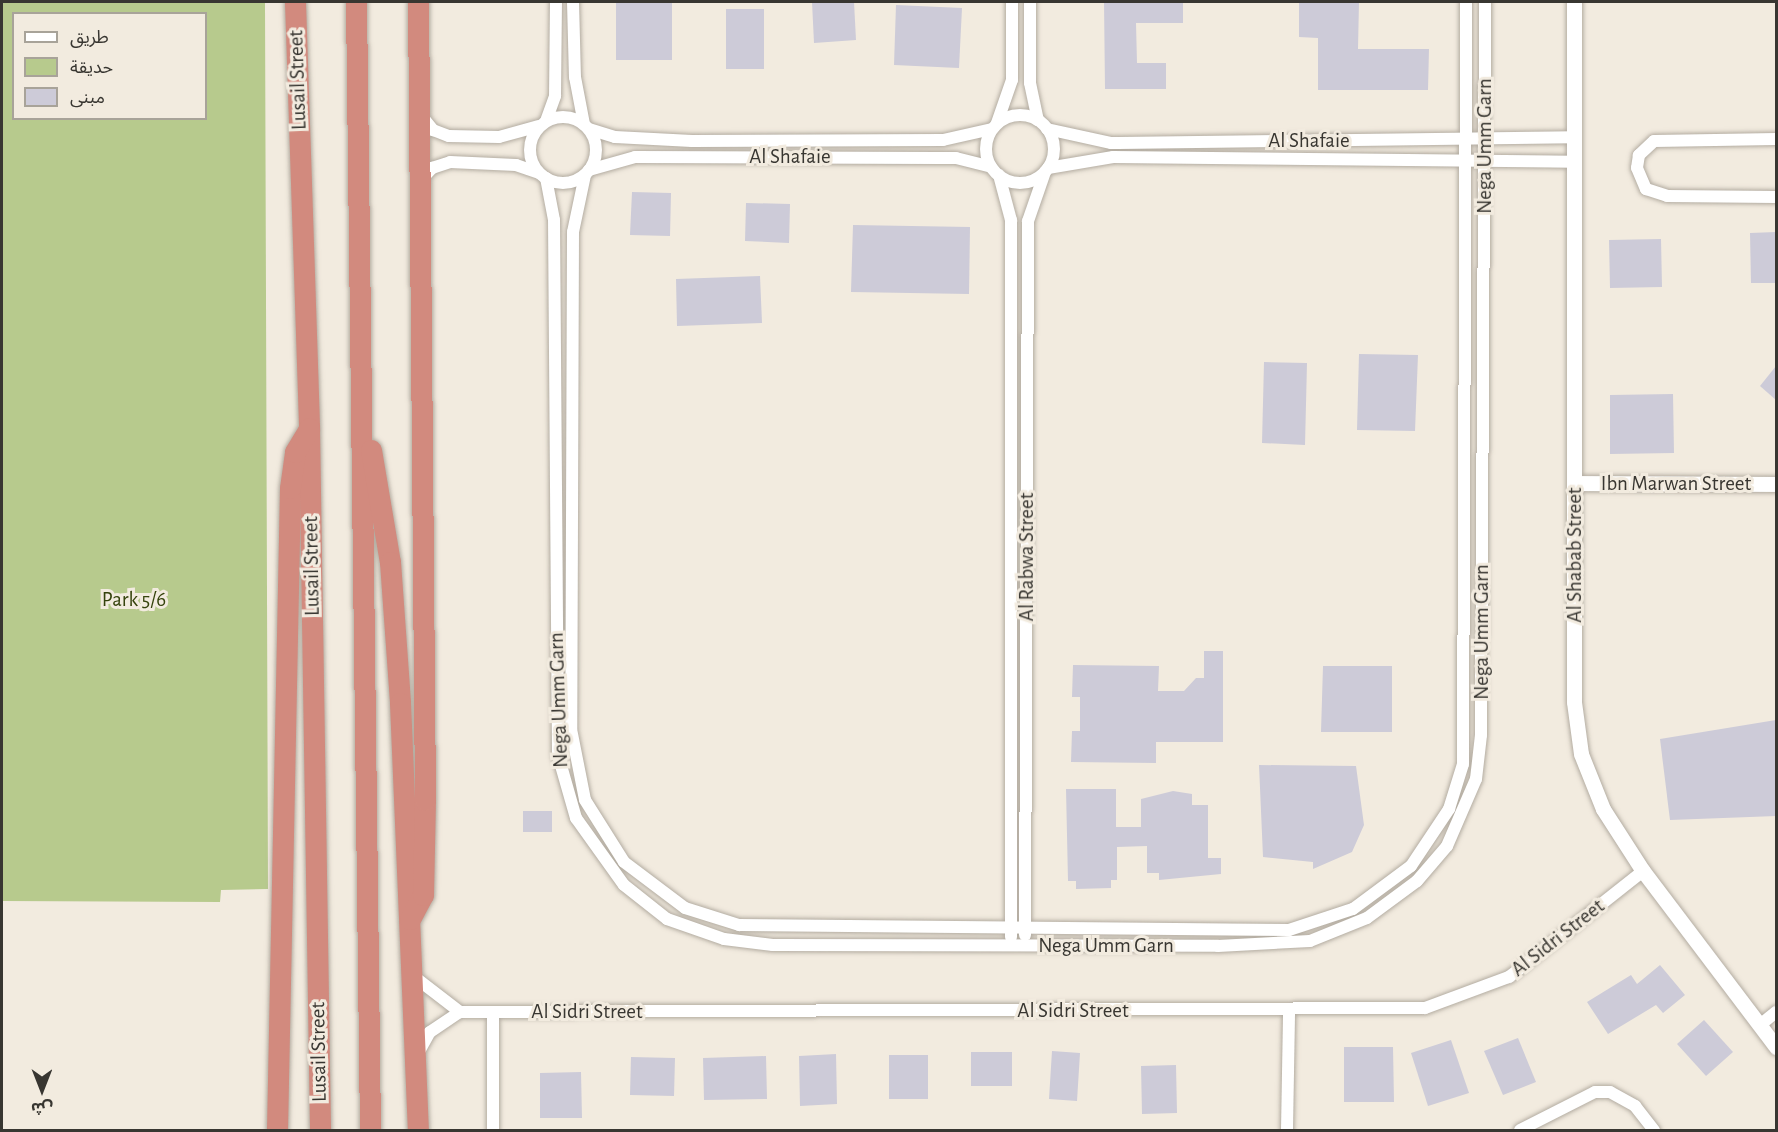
<!DOCTYPE html>
<html>
<head>
<meta charset="utf-8">
<style>
  body { margin:0 }
  #map { position:relative; width:1778px; height:1132px; overflow:hidden; background:#f2ebdf; font-family:"Alegreya Sans","Noto Sans Arabic",sans-serif }
  div>[style] { position:absolute }
  .green>* { inset:0; background:#b7ca8d }
  .building>* { inset:0; background:#cdcbd8 }
  .roads { filter:drop-shadow(0 0 2px #b3aca1) drop-shadow(0 0 2px #b3aca1) }
  .minor>* { height:12px; margin:-6px; padding:0 6px; transform-origin:6px; border-radius:6px; background:#fff }
  .minor>.ring { margin:-6px; padding:0; box-sizing:content-box; background:none; border:12px solid #fff; border-radius:50% }
  .tertiary>* { height:15px; margin:-7.5px; padding:0 7.5px; transform-origin:7.5px; border-radius:7.5px; background:#fff }
  .trunk>* { height:21px; margin:-10.5px; padding:0 10.5px; transform-origin:10.5px; border-radius:10.5px; background:#d28a7e }
  span { translate:-50% -50%; white-space:nowrap; text-align:center; line-height:1.15; -webkit-text-stroke:6px #f2ebdf; paint-order:stroke }
  .street-label { font-size:21px; color:#383631 }
  .park-label { font-size:21px; color:#35430c }
  .frame { position:absolute; inset:0; border:3px solid #383631; pointer-events:none }
  .legend { position:absolute; left:12px; top:12px; width:195px; height:108px; box-sizing:border-box; background:#f2ebdf; border:2px solid #a8a399; margin:0; padding:8px 10px; list-style:none; font-size:18px; color:#383631 }
  .legend li { display:flex; align-items:center; gap:12px; height:30px }
  .legend b { width:30px; border:2px solid #a8a399 }
  .north { position:absolute; left:12px; top:1060px; width:60px; height:60px; -webkit-text-stroke:4px #f2ebdf; paint-order:stroke; rotate:180deg; font-size:16px; font-weight:700; line-height:24px; text-align:center; color:#383631 }
  .north::after { content:''; display:block; margin:auto; width:21px; height:27px; background:#383631; clip-path:polygon(50% 0,100% 100%,50% 72%,0 100%) }
</style>
</head>
<body>
<div id="map">
  <div class="green">
    <i style="clip-path:polygon(evenodd,2px 2px,265px 2px,268px 889px,221px 890px,220px 902px,2px 901px,2px 2px,14px 14px,206px 14px,206px 118px,14px 118px,14px 14px)"></i>
  </div>
  <div class="building">
    <i style="clip-path:polygon(616px 2px,672px 2px,672px 60px,616px 60px)"></i>
    <i style="clip-path:polygon(812px 2px,854px 2px,856px 40px,814px 43px)"></i>
    <i style="clip-path:polygon(1104px 2px,1183px 2px,1183px 23px,1136px 23px,1137px 63px,1166px 63px,1166px 89px,1105px 89px)"></i>
    <i style="clip-path:polygon(1299px 2px,1359px 2px,1358px 49px,1429px 49px,1428px 90px,1318px 90px,1318px 38px,1299px 37px)"></i>
    <i style="clip-path:polygon(896px 5px,962px 8px,959px 68px,894px 65px)"></i>
    <i style="clip-path:polygon(726px 9px,764px 9px,764px 69px,726px 69px)"></i>
    <i style="clip-path:polygon(632px 192px,671px 193px,670px 236px,630px 235px)"></i>
    <i style="clip-path:polygon(746px 203px,790px 204px,789px 243px,745px 241px)"></i>
    <i style="clip-path:polygon(853px 225px,970px 227px,969px 294px,851px 292px)"></i>
    <i style="clip-path:polygon(1776px 232px,1776px 283px,1751px 283px,1750px 233px)"></i>
    <i style="clip-path:polygon(1661px 239px,1662px 287px,1610px 288px,1609px 240px)"></i>
    <i style="clip-path:polygon(760px 276px,762px 323px,677px 326px,676px 279px)"></i>
    <i style="clip-path:polygon(1359px 354px,1418px 355px,1415px 431px,1357px 430px)"></i>
    <i style="clip-path:polygon(1264px 362px,1307px 363px,1305px 445px,1262px 443px)"></i>
    <i style="clip-path:polygon(1776px 366px,1776px 400px,1760px 386px)"></i>
    <i style="clip-path:polygon(1673px 394px,1674px 453px,1610px 454px,1610px 395px)"></i>
    <i style="clip-path:polygon(1204px 651px,1223px 651px,1223px 742px,1156px 742px,1156px 763px,1071px 762px,1072px 731px,1080px 731px,1080px 697px,1072px 697px,1073px 665px,1159px 666px,1158px 691px,1184px 691px,1196px 678px,1204px 678px)"></i>
    <i style="clip-path:polygon(1323px 666px,1392px 666px,1392px 732px,1321px 732px)"></i>
    <i style="clip-path:polygon(1776px 720px,1776px 816px,1670px 820px,1660px 739px)"></i>
    <i style="clip-path:polygon(1259px 765px,1356px 766px,1364px 825px,1352px 852px,1313px 869px,1313px 862px,1263px 857px)"></i>
    <i style="clip-path:polygon(1066px 789px,1116px 789px,1116px 827px,1141px 827px,1141px 799px,1173px 791px,1192px 794px,1192px 805px,1208px 805px,1208px 858px,1221px 858px,1221px 874px,1159px 880px,1159px 873px,1147px 873px,1147px 846px,1117px 847px,1117px 880px,1111px 880px,1111px 888px,1076px 889px,1076px 881px,1068px 881px)"></i>
    <i style="clip-path:polygon(523px 811px,552px 811px,552px 832px,523px 832px)"></i>
    <i style="clip-path:polygon(1660px 965px,1685px 995px,1663px 1013px,1656px 1005px,1608px 1034px,1587px 1002px,1631px 975px,1637px 984px)"></i>
    <i style="clip-path:polygon(1704px 1020px,1733px 1052px,1706px 1076px,1677px 1044px)"></i>
    <i style="clip-path:polygon(1518px 1038px,1536px 1082px,1503px 1095px,1484px 1051px)"></i>
    <i style="clip-path:polygon(1451px 1040px,1469px 1093px,1428px 1106px,1411px 1053px)"></i>
    <i style="clip-path:polygon(1344px 1047px,1393px 1047px,1394px 1102px,1344px 1102px)"></i>
    <i style="clip-path:polygon(1052px 1051px,1080px 1053px,1077px 1101px,1049px 1099px)"></i>
    <i style="clip-path:polygon(971px 1052px,1012px 1052px,1012px 1086px,971px 1086px)"></i>
    <i style="clip-path:polygon(836px 1054px,837px 1104px,800px 1106px,799px 1056px)"></i>
    <i style="clip-path:polygon(889px 1055px,928px 1055px,928px 1099px,889px 1099px)"></i>
    <i style="clip-path:polygon(766px 1056px,767px 1099px,704px 1100px,703px 1058px)"></i>
    <i style="clip-path:polygon(631px 1057px,675px 1058px,674px 1096px,630px 1095px)"></i>
    <i style="clip-path:polygon(1176px 1065px,1177px 1113px,1142px 1114px,1141px 1066px)"></i>
    <i style="clip-path:polygon(581px 1072px,582px 1118px,540px 1118px,540px 1073px)"></i>
  </div>
  <div class="roads">
    <div class="minor">
      <i style="left:573px;top:2px;width:75px;rotate:88.5deg"></i>
      <i style="left:575px;top:77px;width:48px;rotate:79.2deg"></i>
      <i style="left:1030px;top:2px;width:81px;rotate:90deg"></i>
      <i style="left:1030px;top:83px;width:38px;rotate:78deg"></i>
      <i style="left:420px;top:114px;width:21px;rotate:51deg"></i>
      <i style="left:433px;top:130px;width:17px;rotate:21deg"></i>
      <i style="left:449px;top:136px;width:50px;rotate:1.1deg"></i>
      <i style="left:499px;top:137px;width:41px;rotate:-15.4deg"></i>
      <i class="ring" style="left:986px;top:115px;width:56px;height:56px"></i>
      <i class="ring" style="left:530px;top:117px;width:54px;height:54px"></i>
      <i style="left:546px;top:121px;width:27px;rotate:-70deg"></i>
      <i style="left:555px;top:96px;width:94px;rotate:-89.4deg"></i>
      <i style="left:997px;top:123px;width:46px;rotate:-70.8deg"></i>
      <i style="left:1012px;top:80px;width:78px;rotate:-90deg"></i>
      <i style="left:589px;top:129px;width:27px;rotate:17deg"></i>
      <i style="left:615px;top:137px;width:77px;rotate:3deg"></i>
      <i style="left:692px;top:141px;width:251px;rotate:-0.2deg"></i>
      <i style="left:943px;top:140px;width:50px;rotate:-12.7deg"></i>
      <i style="left:1047px;top:129px;width:66px;rotate:12.3deg"></i>
      <i style="left:1111px;top:143px;width:462px;rotate:-0.7deg"></i>
      <i style="left:1776px;top:139px;width:122px;rotate:179.1deg"></i>
      <i style="left:1654px;top:141px;width:21px;rotate:137deg"></i>
      <i style="left:1639px;top:155px;width:13px;rotate:99deg"></i>
      <i style="left:1637px;top:168px;width:23px;rotate:67deg"></i>
      <i style="left:1646px;top:189px;width:22px;rotate:18deg"></i>
      <i style="left:1667px;top:196px;width:109px;rotate:0.5deg"></i>
      <i style="left:1048px;top:168px;width:66px;rotate:-9.6deg"></i>
      <i style="left:1113px;top:157px;width:460px;rotate:0.6deg"></i>
      <i style="left:589px;top:170px;width:48px;rotate:-15.8deg"></i>
      <i style="left:635px;top:157px;width:321px;rotate:0.2deg"></i>
      <i style="left:956px;top:158px;width:36px;rotate:14deg"></i>
      <i style="left:585px;top:175px;width:58px;rotate:101.9deg"></i>
      <i style="left:573px;top:232px;width:497px;rotate:90.2deg"></i>
      <i style="left:571px;top:729px;width:72px;rotate:78.8deg"></i>
      <i style="left:585px;top:800px;width:73px;rotate:57.8deg"></i>
      <i style="left:624px;top:862px;width:76px;rotate:37deg"></i>
      <i style="left:685px;top:908px;width:57px;rotate:17.5deg"></i>
      <i style="left:739px;top:925px;width:550px;rotate:0.52deg"></i>
      <i style="left:1289px;top:930px;width:67px;rotate:-18.2deg"></i>
      <i style="left:1353px;top:909px;width:72px;rotate:-36.6deg"></i>
      <i style="left:1411px;top:866px;width:69px;rotate:-56.3deg"></i>
      <i style="left:1449px;top:809px;width:47px;rotate:-72.7deg"></i>
      <i style="left:1463px;top:764px;width:762px;rotate:-89.77deg"></i>
      <i style="left:999px;top:175px;width:47px;rotate:75.1deg"></i>
      <i style="left:1011px;top:220px;width:717px;rotate:90deg"></i>
      <i style="left:546px;top:178px;width:43px;rotate:79.2deg"></i>
      <i style="left:554px;top:220px;width:535px;rotate:89.57deg"></i>
      <i style="left:558px;top:755px;width:66px;rotate:74.1deg"></i>
      <i style="left:576px;top:818px;width:82px;rotate:54.4deg"></i>
      <i style="left:624px;top:885px;width:55px;rotate:38.3deg"></i>
      <i style="left:667px;top:919px;width:60px;rotate:19.3deg"></i>
      <i style="left:724px;top:939px;width:49px;rotate:7deg"></i>
      <i style="left:773px;top:945px;width:445px;rotate:0.1deg"></i>
      <i style="left:1218px;top:946px;width:92px;rotate:-3.1deg"></i>
      <i style="left:1310px;top:941px;width:61px;rotate:-22deg"></i>
      <i style="left:1367px;top:918px;width:62px;rotate:-36.5deg"></i>
      <i style="left:1417px;top:881px;width:46px;rotate:-49.4deg"></i>
      <i style="left:1447px;top:846px;width:73px;rotate:-66.6deg"></i>
      <i style="left:1476px;top:779px;width:44px;rotate:-83.5deg"></i>
      <i style="left:1481px;top:735px;width:733px;rotate:-89.69deg"></i>
      <i style="left:420px;top:181px;width:18px;rotate:-47deg"></i>
      <i style="left:432px;top:168px;width:19px;rotate:-18deg"></i>
      <i style="left:450px;top:162px;width:66px;rotate:2.6deg"></i>
      <i style="left:516px;top:165px;width:24px;rotate:19deg"></i>
      <i style="left:1025px;top:935px;width:714px;rotate:-89.76deg"></i>
      <i style="left:1028px;top:221px;width:52px;rotate:-70.9deg"></i>
      <i style="left:412px;top:975px;width:61px;rotate:37.6deg"></i>
      <i style="left:1760px;top:1025px;width:21px;rotate:-39deg"></i>
      <i style="left:417px;top:1055px;width:26px;rotate:-61deg"></i>
      <i style="left:430px;top:1032px;width:36px;rotate:-34deg"></i>
      <i style="left:460px;top:1012px;width:965px;rotate:-0.24deg"></i>
      <i style="left:1425px;top:1008px;width:90px;rotate:-20.3deg"></i>
      <i style="left:1509px;top:977px;width:171px;rotate:-38.3deg"></i>
      <i style="left:493px;top:1130px;width:118px;rotate:-90deg"></i>
      <i style="left:1287px;top:1130px;width:120px;rotate:-89deg"></i>
      <i style="left:1520px;top:1130px;width:84px;rotate:-26.9deg"></i>
      <i style="left:1595px;top:1092px;width:15px"></i>
      <i style="left:1610px;top:1092px;width:29px;rotate:29deg"></i>
      <i style="left:1635px;top:1106px;width:31px;rotate:52deg"></i>
    </div>
    <div class="tertiary">
      <i style="left:1574px;top:2px;width:700px;rotate:90deg"></i>
      <i style="left:1574px;top:702px;width:52px;rotate:82.3deg"></i>
      <i style="left:1581px;top:754px;width:59px;rotate:68.2deg"></i>
      <i style="left:1603px;top:809px;width:74px;rotate:57.2deg"></i>
      <i style="left:1643px;top:871px;width:221px;rotate:52.9deg"></i>
      <i style="left:1575px;top:483px;width:201px;rotate:0.3deg"></i>
    </div>
    <div class="trunk">
      <i style="left:295px;top:2px;width:426px;rotate:88.1deg"></i>
      <i style="left:309px;top:428px;width:702px;rotate:89.1deg"></i>
      <i style="left:356px;top:2px;width:1128px;rotate:89.29deg"></i>
      <i style="left:371px;top:450px;width:114px;rotate:80.4deg"></i>
      <i style="left:390px;top:562px;width:141px;rotate:85.9deg"></i>
      <i style="left:400px;top:703px;width:427px;rotate:87.6deg"></i>
      <i style="left:410px;top:919px;width:27px;rotate:-62deg"></i>
      <i style="left:423px;top:895px;width:95px;rotate:-88.8deg"></i>
      <i style="left:425px;top:800px;width:798px;rotate:-90.5deg"></i>
      <i style="left:277px;top:1130px;width:642px;rotate:-88.84deg"></i>
      <i style="left:290px;top:488px;width:36px;rotate:-82deg"></i>
      <i style="left:295px;top:452px;width:27px;rotate:-59deg"></i>
    </div>
  </div>
  <div class="street-label">
    <span style="left:298px;top:80px;rotate:-92deg">Lusail Street</span>
    <span style="left:1309px;top:141px">Al Shafaie</span>
    <span style="left:1485px;top:146px;rotate:-90deg">Nega Umm Garn</span>
    <span style="left:790px;top:157px">Al Shafaie</span>
    <span style="left:1676px;top:484px">Ibn Marwan Street</span>
    <span style="left:1575px;top:555px;rotate:-90deg">Al Shabab Street</span>
    <span style="left:1027px;top:557px;rotate:-90deg">Al Rabwa Street</span>
    <span style="left:312px;top:566px;rotate:-91deg">Lusail Street</span>
    <span style="left:1482px;top:632px;rotate:-90deg">Nega Umm Garn</span>
    <span style="left:559px;top:700px;rotate:-92deg">Nega Umm Garn</span>
    <span style="left:1558px;top:938px;rotate:-38deg">Al Sidri Street</span>
    <span style="left:1106px;top:946px">Nega Umm Garn</span>
    <span style="left:1073px;top:1011px">Al Sidri Street</span>
    <span style="left:587px;top:1012px">Al Sidri Street</span>
    <span style="left:319px;top:1052px;rotate:-91deg">Lusail Street</span>
  </div>
  <div class="park-label">
    <span style="left:134px;top:600px">Park 5/6</span>
  </div>
  <div class="frame"></div>
  <ul class="legend">
  <li><b style="height:8px;background:#fff"></b>طريق</li>
  <li><b style="height:16px;background:#b7ca8d"></b>حديقة</li>
  <li><b style="height:16px;background:#cdcbd8"></b>مبنى</li>
  </ul>
  <div class="north">ش</div>
</div>
</body>
</html>
